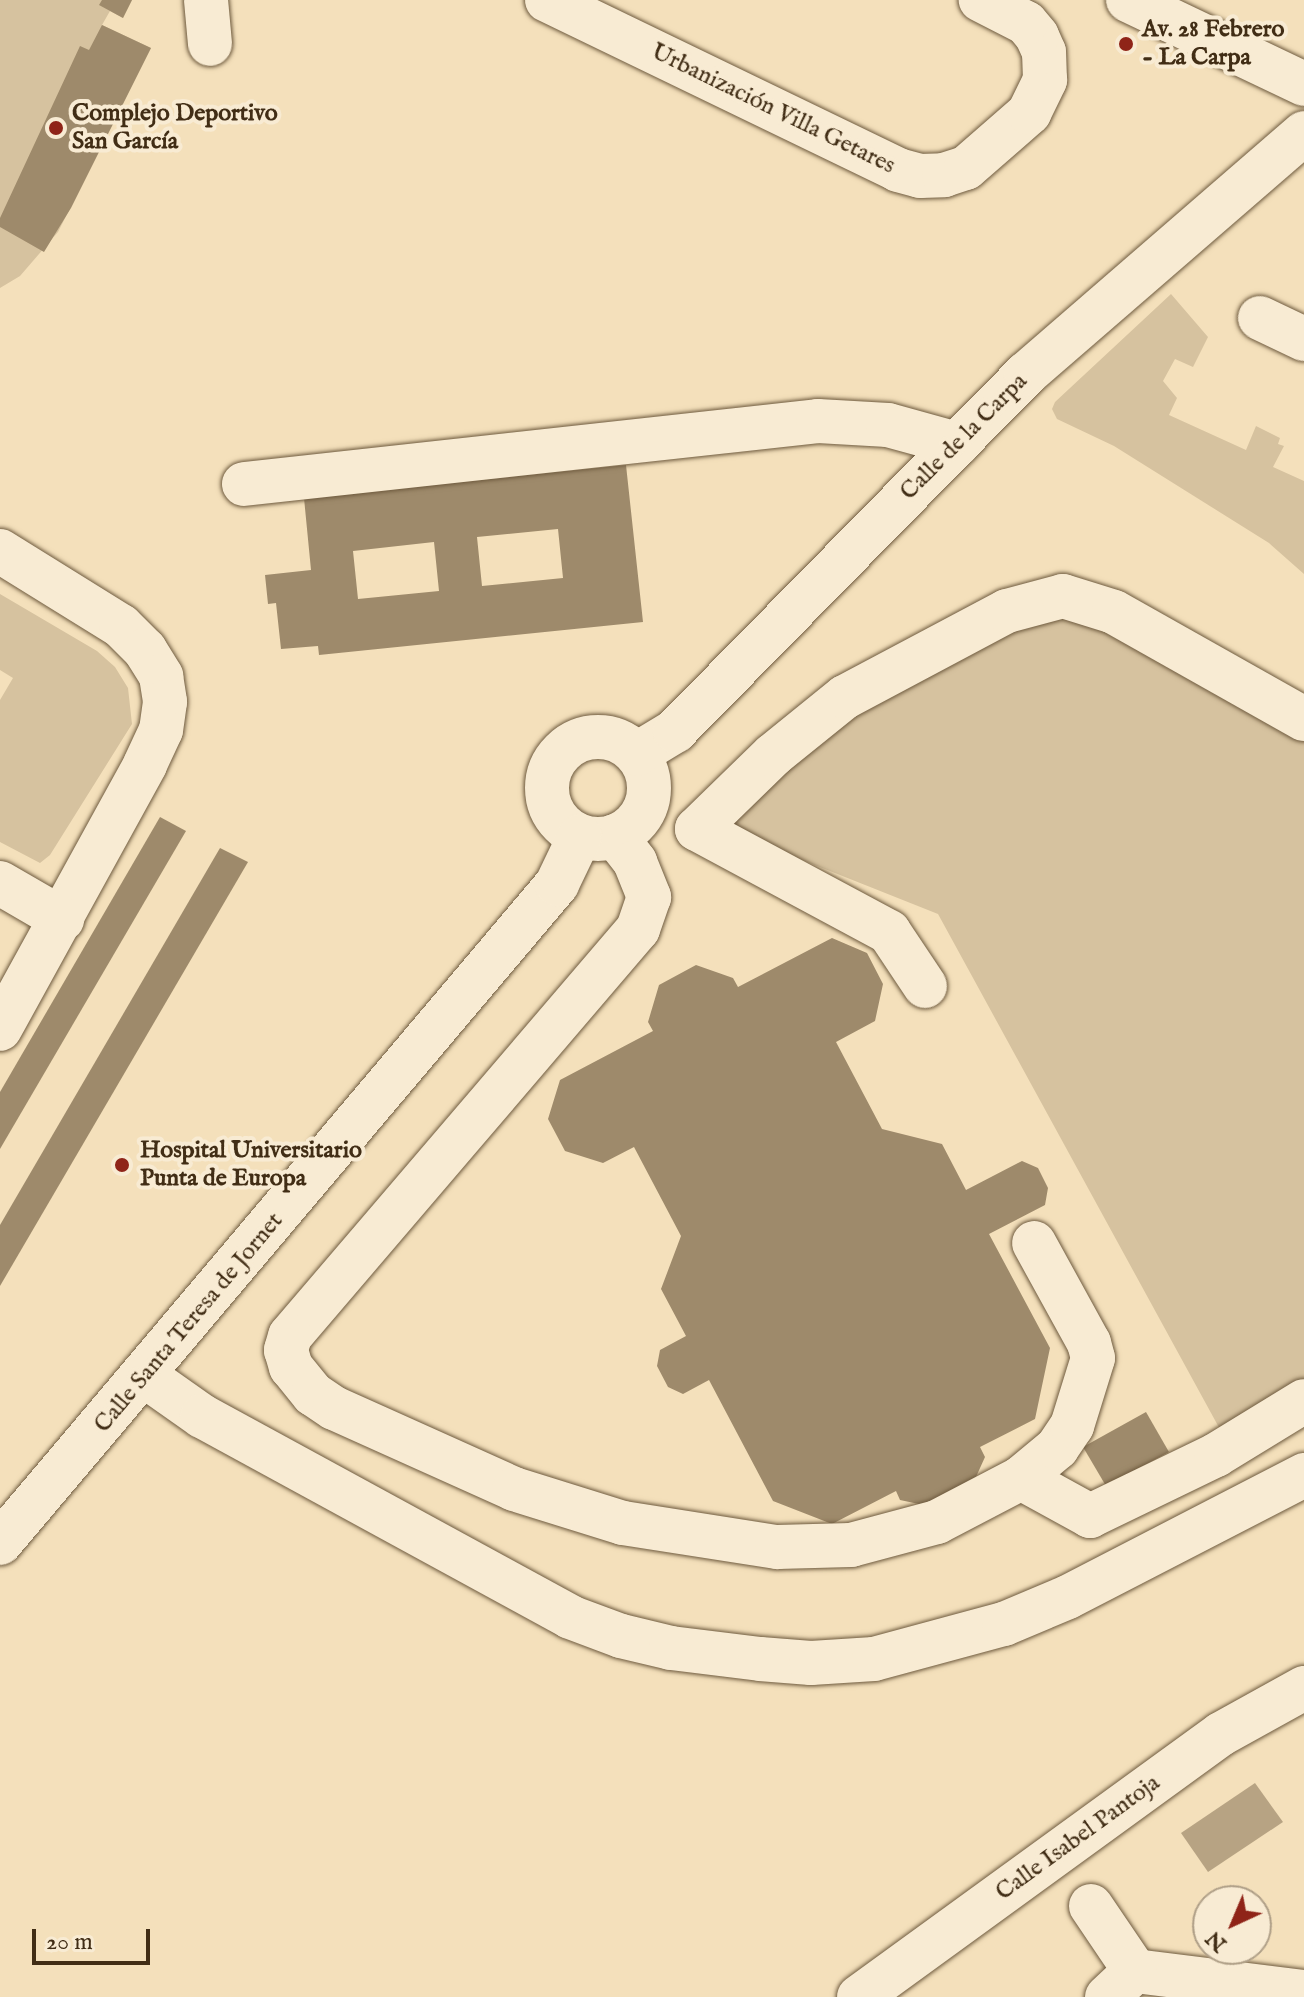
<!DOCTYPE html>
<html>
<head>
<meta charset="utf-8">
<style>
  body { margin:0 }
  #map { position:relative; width:1304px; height:1997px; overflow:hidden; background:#f4e0bb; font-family:"IM FELL English",serif }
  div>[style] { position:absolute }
  .green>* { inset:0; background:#d6c29f }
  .water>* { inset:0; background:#b7a383 }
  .building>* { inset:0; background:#9e8a6b }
  .roads { filter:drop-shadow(0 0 2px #6e5a3e) drop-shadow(0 0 2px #6e5a3e) }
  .minor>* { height:44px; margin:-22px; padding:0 22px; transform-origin:22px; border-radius:22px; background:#f8ebd3 }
  .minor>.ring { margin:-22px; padding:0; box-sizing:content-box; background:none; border:44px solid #f8ebd3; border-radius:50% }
  .dots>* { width:22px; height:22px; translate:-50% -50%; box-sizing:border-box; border:4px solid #f8ebd3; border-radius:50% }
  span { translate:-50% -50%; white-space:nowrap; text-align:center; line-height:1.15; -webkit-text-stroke:8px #f8ebd3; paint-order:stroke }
  .poi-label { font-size:24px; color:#412d15; font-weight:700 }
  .left { translate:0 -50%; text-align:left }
  .street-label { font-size:24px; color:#412d15 }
  .north { position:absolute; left:1192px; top:1885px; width:80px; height:80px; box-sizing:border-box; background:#f8ebd3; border:2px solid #af9f87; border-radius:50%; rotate:224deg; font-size:22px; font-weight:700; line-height:32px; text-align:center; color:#412d15 }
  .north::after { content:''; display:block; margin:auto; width:28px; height:36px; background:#8f2418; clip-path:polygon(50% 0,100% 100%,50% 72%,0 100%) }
  .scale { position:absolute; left:32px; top:1929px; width:118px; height:36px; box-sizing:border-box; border:4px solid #412d15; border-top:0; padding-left:10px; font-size:24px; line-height:28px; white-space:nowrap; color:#412d15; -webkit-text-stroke:6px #f8ebd3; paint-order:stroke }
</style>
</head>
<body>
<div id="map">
  <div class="green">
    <i style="clip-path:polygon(0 0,132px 0,123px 18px,110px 11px,102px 25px,151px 48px,58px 232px,20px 276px,0 288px)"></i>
    <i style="clip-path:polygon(1171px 294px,1208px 337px,1193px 367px,1175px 359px,1163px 381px,1177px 398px,1169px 415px,1246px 450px,1256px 426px,1280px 438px,1278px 444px,1284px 446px,1273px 467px,1304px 481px,1304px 574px,1269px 543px,1114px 446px,1057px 419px,1052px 409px,1055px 402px)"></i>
    <i style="clip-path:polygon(0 594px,97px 651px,115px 667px,128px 688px,132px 724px,50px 855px,40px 863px,0 842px,0 700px,13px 678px,0 670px)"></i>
    <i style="clip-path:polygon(1059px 612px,1119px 628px,1304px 732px,1304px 1382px,1222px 1433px,938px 914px,732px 832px,734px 814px,893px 684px)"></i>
  </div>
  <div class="water">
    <i style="clip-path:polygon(1255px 1783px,1283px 1822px,1208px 1872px,1181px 1833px)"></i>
  </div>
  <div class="building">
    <i style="clip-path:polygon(102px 0,132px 0,123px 18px,99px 5px)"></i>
    <i style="clip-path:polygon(102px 25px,151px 48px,71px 208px,44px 252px,0 227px,0 218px,80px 46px,89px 50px)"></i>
    <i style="clip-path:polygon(evenodd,626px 465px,643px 622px,319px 655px,318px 646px,281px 649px,276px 603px,268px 604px,265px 575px,311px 570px,304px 498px,626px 465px,558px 529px,563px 578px,482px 586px,477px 537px,558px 529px,626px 465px,434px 542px,439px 591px,358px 599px,353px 551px,434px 542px)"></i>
    <i style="clip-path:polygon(160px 817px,186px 831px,0 1149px,0 1092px)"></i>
    <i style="clip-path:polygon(220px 848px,248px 862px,0 1286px,0 1225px)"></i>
    <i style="clip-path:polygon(832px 938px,867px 953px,883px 984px,875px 1021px,836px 1042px,882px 1129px,942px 1144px,966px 1190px,1022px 1161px,1038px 1168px,1048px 1188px,1045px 1205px,989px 1234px,1050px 1348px,1035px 1419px,980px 1447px,985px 1457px,971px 1488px,933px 1507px,900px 1500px,896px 1491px,832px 1524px,773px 1501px,709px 1380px,683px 1394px,668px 1387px,657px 1366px,660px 1350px,686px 1336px,661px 1289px,681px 1236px,634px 1147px,603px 1163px,565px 1151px,548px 1119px,560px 1080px,653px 1031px,648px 1022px,659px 985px,696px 965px,733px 978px,738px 987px)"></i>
    <i style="clip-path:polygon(1146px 1412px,1169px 1452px,1106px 1486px,1083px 1447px)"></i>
  </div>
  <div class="roads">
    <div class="minor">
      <i style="left:206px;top:0;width:44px;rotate:84.8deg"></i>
      <i style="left:547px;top:0;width:390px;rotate:25.8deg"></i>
      <i style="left:898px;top:170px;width:23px;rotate:15deg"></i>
      <i style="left:920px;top:176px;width:24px;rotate:-2deg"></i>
      <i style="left:944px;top:175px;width:23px;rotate:-18deg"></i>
      <i style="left:966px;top:168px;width:84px;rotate:-41.1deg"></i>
      <i style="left:1029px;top:113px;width:37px;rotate:-64deg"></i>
      <i style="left:1045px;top:80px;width:28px;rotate:-92deg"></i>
      <i style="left:1044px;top:52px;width:17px;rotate:-114deg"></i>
      <i style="left:1037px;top:36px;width:17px;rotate:-130deg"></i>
      <i style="left:1026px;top:23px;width:51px;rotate:-152.9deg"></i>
      <i style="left:1128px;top:0;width:195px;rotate:25.5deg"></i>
      <i style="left:1260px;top:318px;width:49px;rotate:25.5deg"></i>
      <i style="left:244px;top:484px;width:577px;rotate:-6.26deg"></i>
      <i style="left:818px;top:421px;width:70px;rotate:3.3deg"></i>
      <i style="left:888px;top:425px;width:72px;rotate:15.4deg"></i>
      <i style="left:0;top:551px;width:142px;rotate:31.8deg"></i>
      <i style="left:121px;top:626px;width:34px;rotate:45deg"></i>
      <i style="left:145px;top:650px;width:31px;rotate:58deg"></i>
      <i style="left:161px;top:676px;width:26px;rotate:81deg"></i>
      <i style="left:165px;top:702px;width:28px;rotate:98deg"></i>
      <i style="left:161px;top:730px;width:38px;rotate:115deg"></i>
      <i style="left:145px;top:765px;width:301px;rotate:118.8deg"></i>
      <i class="ring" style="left:547px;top:737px;width:58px;height:58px"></i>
      <i style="left:637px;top:754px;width:44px;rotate:-31.2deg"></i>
      <i style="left:675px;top:731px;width:501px;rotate:-45.49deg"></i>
      <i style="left:1026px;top:374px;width:368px;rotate:-40.9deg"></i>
      <i style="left:615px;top:836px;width:33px;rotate:52deg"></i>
      <i style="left:635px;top:862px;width:38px;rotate:68deg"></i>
      <i style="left:649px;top:897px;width:34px;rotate:109deg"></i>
      <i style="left:638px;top:929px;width:535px;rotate:130.53deg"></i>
      <i style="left:290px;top:1336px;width:15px;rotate:106deg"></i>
      <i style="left:286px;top:1350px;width:18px;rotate:74deg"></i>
      <i style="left:291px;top:1367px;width:35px;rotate:51deg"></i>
      <i style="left:313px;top:1394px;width:25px;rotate:34deg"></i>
      <i style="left:334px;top:1408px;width:197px;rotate:24.2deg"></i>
      <i style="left:514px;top:1489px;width:114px;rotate:17.3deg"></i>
      <i style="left:623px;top:1523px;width:156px;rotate:8.9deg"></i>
      <i style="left:777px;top:1547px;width:74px;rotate:-1.5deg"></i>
      <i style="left:851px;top:1545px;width:89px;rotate:-15deg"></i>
      <i style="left:937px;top:1522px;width:95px;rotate:-27.6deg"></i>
      <i style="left:1021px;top:1478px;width:47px;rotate:-39.8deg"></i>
      <i style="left:1057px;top:1448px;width:27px;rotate:-56deg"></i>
      <i style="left:1072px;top:1426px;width:71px;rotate:-72.8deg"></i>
      <i style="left:1093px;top:1358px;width:16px;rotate:-105deg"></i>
      <i style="left:1089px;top:1343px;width:114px;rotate:-118.8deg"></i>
      <i style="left:0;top:883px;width:72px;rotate:30.1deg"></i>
      <i style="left:925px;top:986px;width:65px;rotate:-123.7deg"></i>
      <i style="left:889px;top:932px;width:218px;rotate:-151.8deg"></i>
      <i style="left:697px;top:829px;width:106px;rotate:-44.2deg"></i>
      <i style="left:773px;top:755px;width:92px;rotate:-38.9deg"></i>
      <i style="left:845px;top:697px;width:183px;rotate:-28deg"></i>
      <i style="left:1007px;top:611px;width:58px;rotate:-15deg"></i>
      <i style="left:1063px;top:596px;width:53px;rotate:17.4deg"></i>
      <i style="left:1114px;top:612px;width:218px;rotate:29.4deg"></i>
      <i style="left:145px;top:1376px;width:70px;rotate:35.1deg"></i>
      <i style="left:202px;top:1416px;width:419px;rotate:28.6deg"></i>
      <i style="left:570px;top:1617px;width:54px;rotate:20.4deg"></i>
      <i style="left:621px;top:1636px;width:51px;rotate:13.5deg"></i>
      <i style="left:671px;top:1648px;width:90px;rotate:7deg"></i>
      <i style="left:760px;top:1659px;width:51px;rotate:4.5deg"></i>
      <i style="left:811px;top:1663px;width:63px;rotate:-3.6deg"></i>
      <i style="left:874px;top:1659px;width:135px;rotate:-15.1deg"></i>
      <i style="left:1004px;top:1624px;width:69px;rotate:-22.9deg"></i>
      <i style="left:1068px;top:1597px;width:266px;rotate:-27.3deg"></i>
      <i style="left:1021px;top:1478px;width:79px;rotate:28.8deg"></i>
      <i style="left:1090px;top:1516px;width:140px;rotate:-25.8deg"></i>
      <i style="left:1216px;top:1455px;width:103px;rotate:-31.5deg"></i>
      <i style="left:0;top:1543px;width:863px;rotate:-49.79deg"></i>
      <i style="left:557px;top:884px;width:53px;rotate:-64.4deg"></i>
      <i style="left:1091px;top:1906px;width:78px;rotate:55.9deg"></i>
      <i style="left:1135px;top:1971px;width:170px;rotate:7.1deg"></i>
      <i style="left:859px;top:1997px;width:447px;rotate:-36deg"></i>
      <i style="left:1221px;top:1734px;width:95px;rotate:-29deg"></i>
      <i style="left:1107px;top:1997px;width:38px;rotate:-43deg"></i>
    </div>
  </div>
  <div class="dots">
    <i style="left:1126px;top:44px;background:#8f2418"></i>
    <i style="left:56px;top:128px;background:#8f2418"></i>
    <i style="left:122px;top:1165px;background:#8f2418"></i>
  </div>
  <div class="poi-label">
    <span class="left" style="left:1142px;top:44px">Av. 28 Febrero<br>- La Carpa</span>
    <span class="left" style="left:72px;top:128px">Complejo Deportivo<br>San García</span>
    <span class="left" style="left:140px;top:1165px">Hospital Universitario<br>Punta de Europa</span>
  </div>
  <div class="street-label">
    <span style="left:773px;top:109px;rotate:26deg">Urbanización Villa Getares</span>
    <span style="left:964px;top:437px;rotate:-45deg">Calle de la Carpa</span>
    <span style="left:189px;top:1323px;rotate:-50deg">Calle Santa Teresa de Jornet</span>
    <span style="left:1078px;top:1838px;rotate:-36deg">Calle Isabel Pantoja</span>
  </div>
  <div class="north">N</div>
  <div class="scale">20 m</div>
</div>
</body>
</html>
